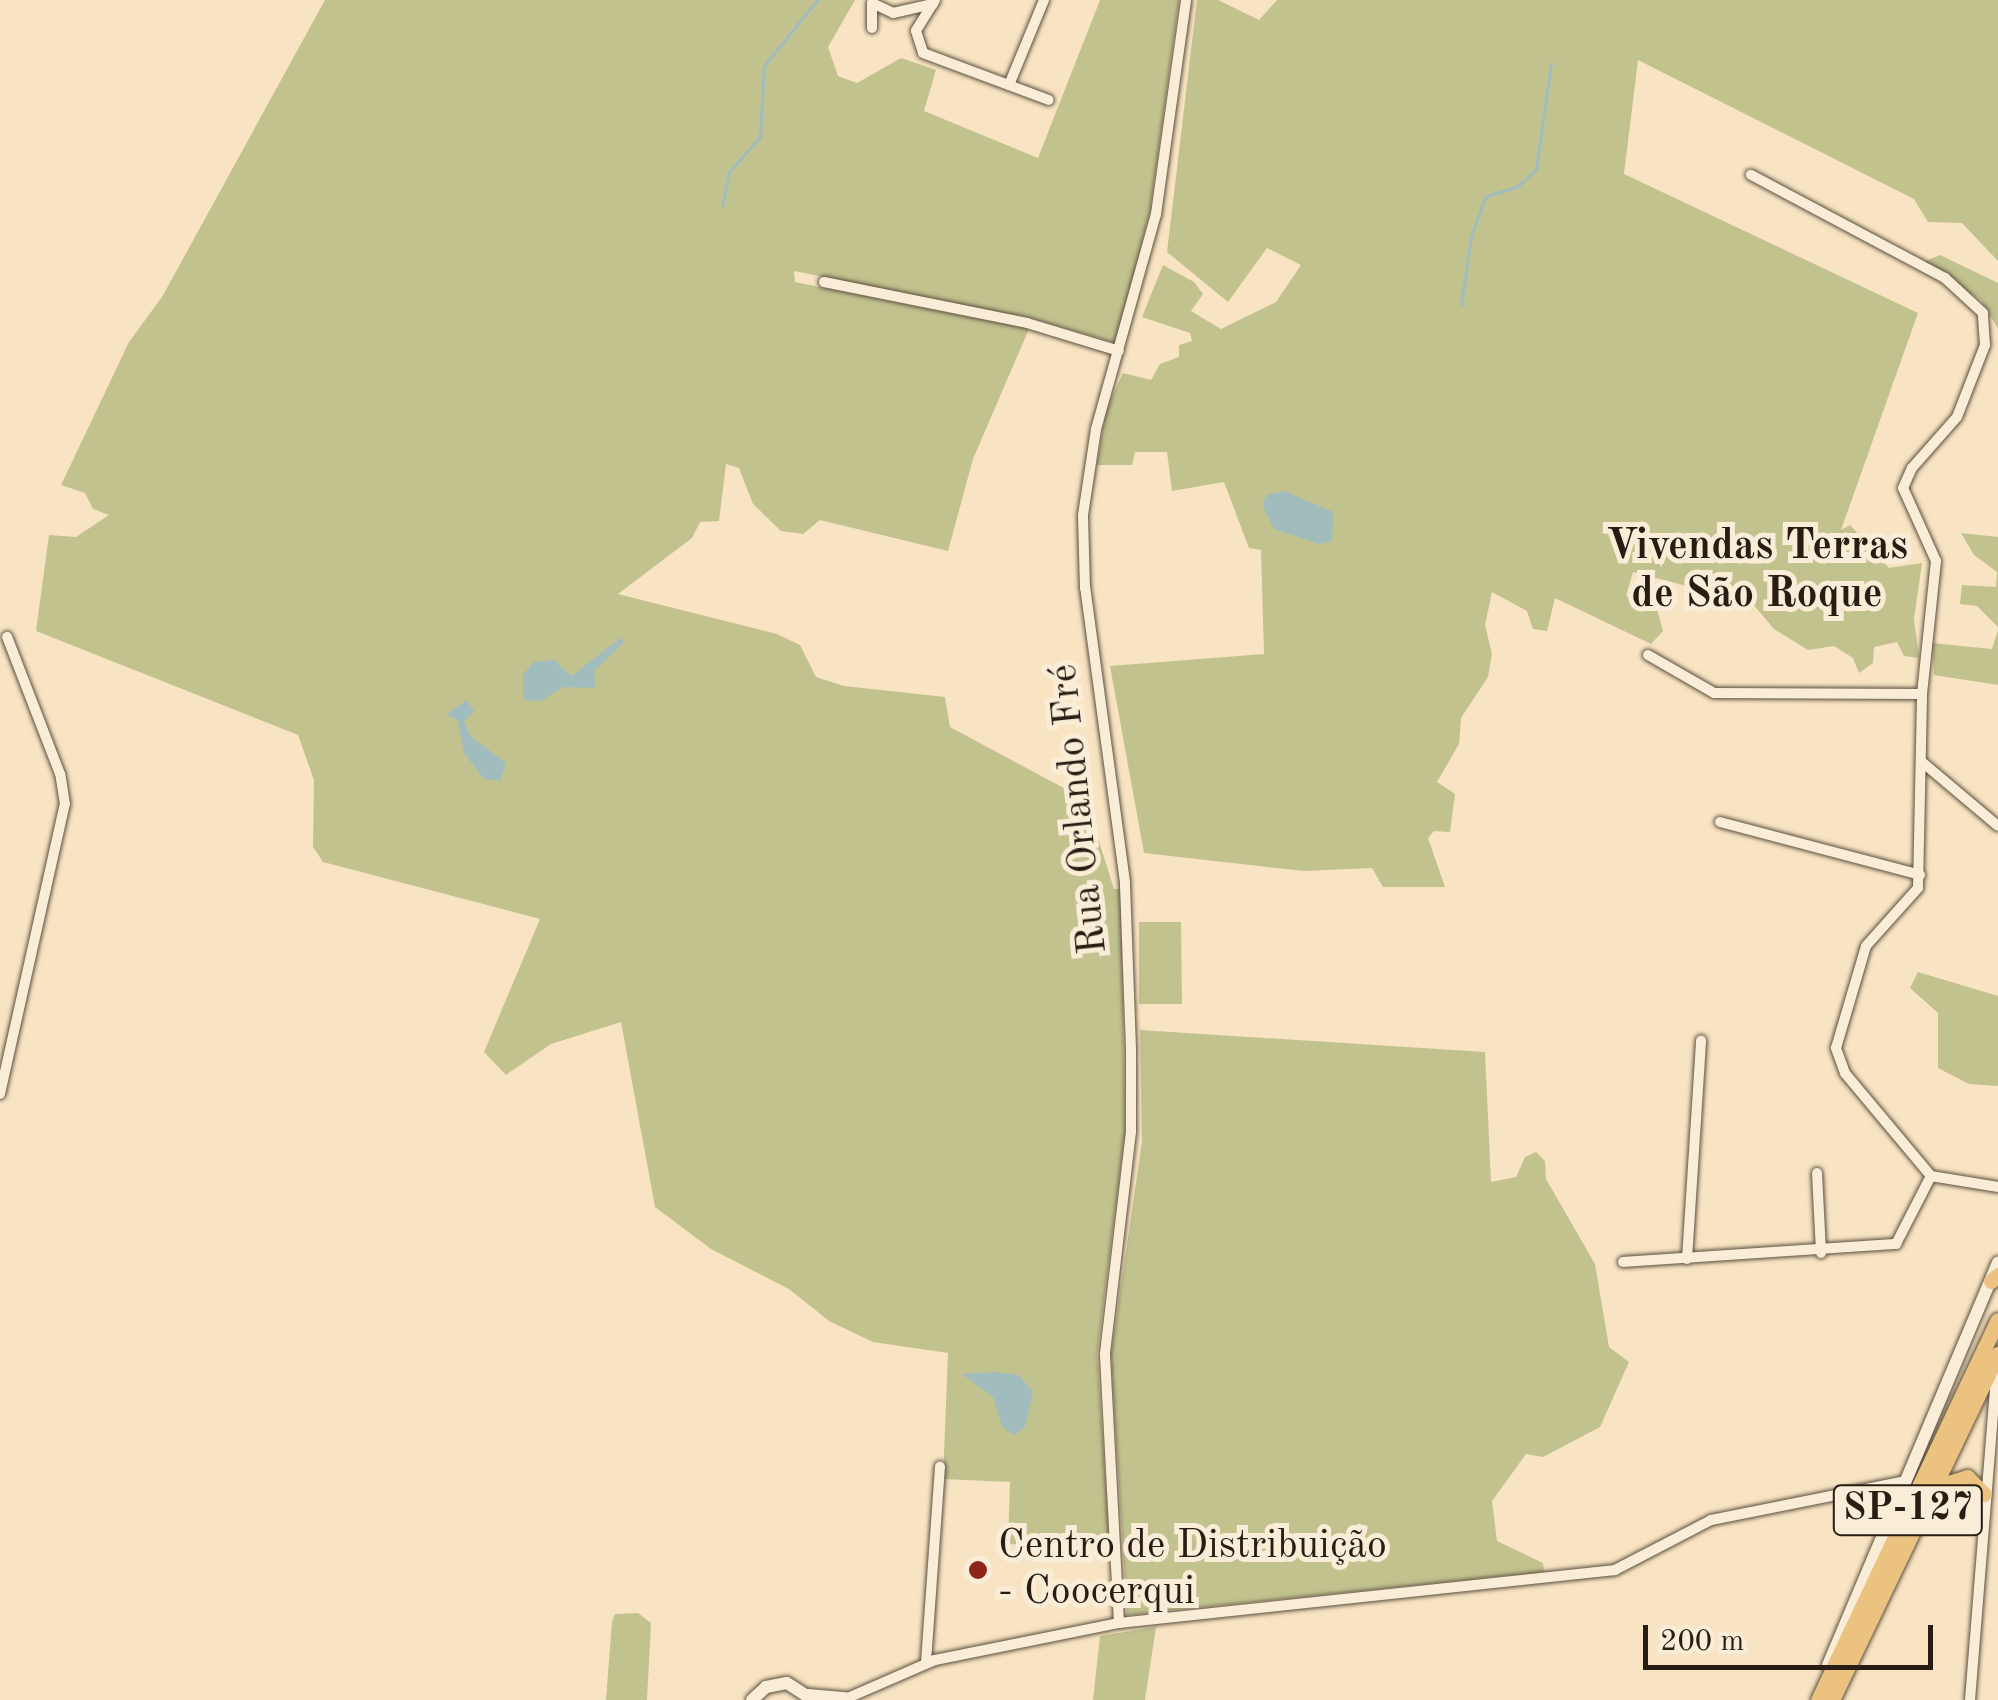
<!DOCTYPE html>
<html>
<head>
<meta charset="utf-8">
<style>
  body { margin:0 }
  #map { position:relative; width:1998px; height:1700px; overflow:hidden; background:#f8e4c2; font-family:"Old Standard TT",serif }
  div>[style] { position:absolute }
  .green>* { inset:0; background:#c2c28f }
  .water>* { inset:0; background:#a1bcbd }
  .stream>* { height:2.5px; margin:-1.25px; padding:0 1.25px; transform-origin:1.25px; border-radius:1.25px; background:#a1bcbd }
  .roads { filter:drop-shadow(0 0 2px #5b4f3f) drop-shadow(0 0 2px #5b4f3f) }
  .minor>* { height:10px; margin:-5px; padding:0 5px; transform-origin:5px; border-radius:5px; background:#faedd7 }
  .tertiary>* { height:12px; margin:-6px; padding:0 6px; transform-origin:6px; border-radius:6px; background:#faedd7 }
  .trunk>* { height:15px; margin:-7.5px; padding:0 7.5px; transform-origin:7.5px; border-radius:7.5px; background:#ecc281 }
  .dots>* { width:28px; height:28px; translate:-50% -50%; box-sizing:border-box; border:5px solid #faedd7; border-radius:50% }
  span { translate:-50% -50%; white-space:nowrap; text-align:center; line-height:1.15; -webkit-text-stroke:10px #faedd7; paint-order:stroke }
  .shield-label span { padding:2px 8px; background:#faedd7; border:2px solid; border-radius:8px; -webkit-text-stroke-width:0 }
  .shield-label { font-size:38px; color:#271d13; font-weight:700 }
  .street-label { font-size:40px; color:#271d13 }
  .poi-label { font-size:40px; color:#271d13 }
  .left { translate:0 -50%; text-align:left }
  .neighbourhood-label { font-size:42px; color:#271d13; font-weight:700 }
  .scale { position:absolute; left:1643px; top:1625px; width:290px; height:45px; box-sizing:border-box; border:5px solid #271d13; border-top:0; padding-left:12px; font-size:30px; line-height:35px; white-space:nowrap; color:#271d13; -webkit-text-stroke:8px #faedd7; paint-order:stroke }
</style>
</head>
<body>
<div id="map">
  <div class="green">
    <i style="clip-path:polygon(325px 0,855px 0,828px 47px,838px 76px,857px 83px,901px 58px,936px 70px,924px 111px,1038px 158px,1100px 0,1179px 0,1150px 211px,1116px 343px,1031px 318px,794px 271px,795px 282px,1029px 329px,973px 459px,948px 551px,820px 520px,803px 534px,781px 531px,753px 504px,739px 468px,726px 464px,719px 521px,700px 522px,692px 538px,618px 594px,777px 634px,800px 645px,816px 677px,844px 686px,945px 697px,950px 727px,1086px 800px,1114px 889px,1121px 889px,1125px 1132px,1097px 1354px,1110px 1550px,1008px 1544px,1010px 1482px,943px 1479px,948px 1353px,873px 1342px,829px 1321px,789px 1289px,711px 1249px,655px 1207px,621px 1022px,551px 1044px,506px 1075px,484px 1052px,540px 919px,323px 862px,313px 847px,314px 780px,298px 735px,36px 631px,49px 535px,76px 537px,109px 515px,93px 509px,85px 493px,61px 485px,129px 342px,162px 297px)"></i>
    <i style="clip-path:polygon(1197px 0,1218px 0,1259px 20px,1277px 0,1998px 0,1998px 261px,1962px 223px,1928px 222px,1914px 199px,1638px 60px,1624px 174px,1918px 313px,1841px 530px,1850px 525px,1889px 568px,1922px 563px,1914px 619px,1919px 658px,1904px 656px,1897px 642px,1874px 647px,1873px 663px,1859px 673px,1853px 658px,1834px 646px,1808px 650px,1774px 629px,1752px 603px,1633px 572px,1626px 596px,1657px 609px,1663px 631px,1651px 644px,1555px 598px,1547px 631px,1533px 629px,1527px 611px,1492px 592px,1485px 625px,1492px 654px,1488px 677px,1461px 718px,1459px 744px,1437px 782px,1455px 794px,1450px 832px,1434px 831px,1428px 838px,1445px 887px,1383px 887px,1372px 868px,1304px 871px,1144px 853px,1110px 666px,1264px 654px,1261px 550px,1249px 548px,1224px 482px,1172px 491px,1167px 452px,1135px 452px,1132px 465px,1097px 465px,1106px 410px,1123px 373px,1151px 380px,1160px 364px,1179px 357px,1179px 345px,1192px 341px,1190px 333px,1142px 317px,1163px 265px,1194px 282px,1203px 294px,1191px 311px,1221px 329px,1276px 302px,1301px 265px,1267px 248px,1228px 302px,1167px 252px)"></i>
    <i style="clip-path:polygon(1940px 255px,1998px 283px,1998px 329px,1981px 300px,1923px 262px)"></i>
    <i style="clip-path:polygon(1961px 533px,1998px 537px,1998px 627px,1977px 606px,1960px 604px,1962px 585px,1996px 587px,1997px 572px,1974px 555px)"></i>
    <i style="clip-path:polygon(1998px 630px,1998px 685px,1934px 675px,1932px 643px,1992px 649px)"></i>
    <i style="clip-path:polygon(1139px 922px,1181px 922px,1182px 1004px,1139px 1004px)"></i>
    <i style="clip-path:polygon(1918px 972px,1998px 996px,1998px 1086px,1969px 1084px,1938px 1068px,1938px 1013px,1910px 988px)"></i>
    <i style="clip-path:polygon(1140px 1030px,1485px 1052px,1491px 1182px,1516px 1177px,1525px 1157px,1536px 1152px,1545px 1161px,1546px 1179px,1595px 1264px,1609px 1347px,1629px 1362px,1600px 1427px,1543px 1457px,1526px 1454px,1492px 1501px,1497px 1541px,1543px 1563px,1544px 1572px,1127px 1615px,1111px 1354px,1142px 1142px)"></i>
    <i style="clip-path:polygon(638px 1613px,651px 1623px,647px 1700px,606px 1700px,612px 1622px,615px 1614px)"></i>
    <i style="clip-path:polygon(1156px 1627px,1145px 1700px,1093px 1700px,1100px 1636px)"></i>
  </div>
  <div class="water">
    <i style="clip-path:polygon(1284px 491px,1333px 512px,1332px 541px,1319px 544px,1274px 529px,1262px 504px,1267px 495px)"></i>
    <i style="clip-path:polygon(622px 637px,623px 643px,594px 671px,595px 688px,564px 687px,540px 701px,523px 700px,523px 675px,533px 662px,555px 660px,571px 676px)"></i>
    <i style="clip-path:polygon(467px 700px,474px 711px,464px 721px,470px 736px,506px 763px,500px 781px,484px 779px,464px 753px,457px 720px,446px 714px)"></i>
    <i style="clip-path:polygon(995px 1372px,1019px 1375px,1033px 1392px,1025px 1427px,1014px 1435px,1003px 1428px,993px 1397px,962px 1374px)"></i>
  </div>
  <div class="stream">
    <i style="left:722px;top:206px;width:35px;rotate:-78deg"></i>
    <i style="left:729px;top:172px;width:47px;rotate:-48.5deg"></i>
    <i style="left:760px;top:137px;width:71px;rotate:-86.8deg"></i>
    <i style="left:764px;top:66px;width:85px;rotate:-51.2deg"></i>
    <i style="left:1461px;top:305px;width:69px;rotate:-81.6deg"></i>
    <i style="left:1471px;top:237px;width:42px;rotate:-70.7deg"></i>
    <i style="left:1485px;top:197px;width:35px;rotate:-18deg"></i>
    <i style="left:1518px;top:186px;width:25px;rotate:-43deg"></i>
    <i style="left:1536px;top:169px;width:106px;rotate:-81.9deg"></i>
  </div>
  <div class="roads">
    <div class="minor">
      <i style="left:935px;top:0;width:36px;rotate:122deg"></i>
      <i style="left:916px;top:31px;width:23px;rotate:72deg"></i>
      <i style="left:923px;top:53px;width:134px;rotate:20.5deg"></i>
      <i style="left:872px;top:28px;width:25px;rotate:-90deg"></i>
      <i style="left:872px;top:3px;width:23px;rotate:25deg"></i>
      <i style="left:893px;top:13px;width:41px;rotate:-12.7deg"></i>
      <i style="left:1009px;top:85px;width:92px;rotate:-67.6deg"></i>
      <i style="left:824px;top:282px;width:207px;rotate:11.4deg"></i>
      <i style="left:1027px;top:323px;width:96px;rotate:16.9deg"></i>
      <i style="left:1648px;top:655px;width:76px;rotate:29.9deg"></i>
      <i style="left:1714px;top:693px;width:208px;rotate:0.3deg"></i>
      <i style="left:1922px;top:762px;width:99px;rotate:40.1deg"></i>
      <i style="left:1720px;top:822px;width:207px;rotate:14.8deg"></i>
      <i style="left:0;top:1094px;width:297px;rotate:-77.4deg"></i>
      <i style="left:65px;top:804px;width:30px;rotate:-99deg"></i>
      <i style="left:60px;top:774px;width:147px;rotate:-111.1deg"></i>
      <i style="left:1817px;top:1173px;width:80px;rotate:87.1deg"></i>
      <i style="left:1931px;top:1176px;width:68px;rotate:9.3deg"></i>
      <i style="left:1687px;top:1259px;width:219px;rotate:-86.3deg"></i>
      <i style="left:1623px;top:1262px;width:274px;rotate:-3.8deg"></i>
      <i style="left:1896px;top:1244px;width:76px;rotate:-62.8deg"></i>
      <i style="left:1931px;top:1176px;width:134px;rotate:-129.9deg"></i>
      <i style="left:1845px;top:1073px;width:27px;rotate:-110deg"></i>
      <i style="left:1836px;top:1048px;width:106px;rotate:-73.6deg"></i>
      <i style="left:1866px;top:946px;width:78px;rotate:-48.1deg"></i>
      <i style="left:1918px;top:888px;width:194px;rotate:-88.8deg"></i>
      <i style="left:1922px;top:694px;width:134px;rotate:-84deg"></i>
      <i style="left:1936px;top:561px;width:80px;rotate:-114.3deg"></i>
      <i style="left:1903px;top:488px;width:22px;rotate:-66deg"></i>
      <i style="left:1912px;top:468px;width:68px;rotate:-48.6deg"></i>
      <i style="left:1957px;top:417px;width:77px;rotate:-68.7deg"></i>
      <i style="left:1985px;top:345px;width:32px;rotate:-94deg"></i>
      <i style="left:1983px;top:313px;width:52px;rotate:-137.4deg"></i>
      <i style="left:1945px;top:278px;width:220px;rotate:-152deg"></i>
      <i style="left:1119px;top:1623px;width:270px;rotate:-93deg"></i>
      <i style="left:1105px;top:1353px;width:223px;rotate:-83.3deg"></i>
      <i style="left:1131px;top:1132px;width:83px;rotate:-90deg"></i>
      <i style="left:1131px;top:1049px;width:167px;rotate:-92.1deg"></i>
      <i style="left:1125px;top:882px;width:297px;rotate:-97.7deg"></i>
      <i style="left:1085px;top:588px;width:73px;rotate:-91.6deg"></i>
      <i style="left:1083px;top:515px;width:87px;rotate:-81.4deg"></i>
      <i style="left:1096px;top:429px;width:223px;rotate:-74.4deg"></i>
      <i style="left:1156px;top:214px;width:216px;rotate:-82deg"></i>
      <i style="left:926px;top:1662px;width:196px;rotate:-85.9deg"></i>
      <i style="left:808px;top:1694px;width:38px;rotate:5deg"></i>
      <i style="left:843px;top:1700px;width:100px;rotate:-23.5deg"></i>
      <i style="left:935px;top:1660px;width:188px;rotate:-11.4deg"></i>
      <i style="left:1119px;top:1623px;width:499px;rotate:-6.1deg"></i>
      <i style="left:1615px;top:1570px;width:108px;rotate:-27.5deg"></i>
      <i style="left:1711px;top:1520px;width:199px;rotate:-11.3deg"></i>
      <i style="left:1970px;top:1700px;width:336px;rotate:-85.4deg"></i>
    </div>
    <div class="tertiary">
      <i style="left:1828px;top:1665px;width:437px;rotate:-67.1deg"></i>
      <i style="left:752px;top:1700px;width:19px;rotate:-43deg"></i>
      <i style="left:766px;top:1687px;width:21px;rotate:-11deg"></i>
      <i style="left:787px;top:1683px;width:31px;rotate:33deg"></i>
    </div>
    <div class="trunk">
      <i style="left:1991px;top:1281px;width:9px;rotate:-41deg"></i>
      <i style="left:1932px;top:1488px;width:37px;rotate:-17deg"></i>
      <i style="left:1967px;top:1477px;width:24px;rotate:45deg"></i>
      <i style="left:1818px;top:1700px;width:420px;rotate:-64.7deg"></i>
      <i style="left:1832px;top:1700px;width:384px;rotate:-64.4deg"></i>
    </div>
  </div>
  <div class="dots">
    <i style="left:978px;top:1570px;background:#8f2418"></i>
  </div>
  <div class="shield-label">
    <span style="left:1908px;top:1510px">SP-127</span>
  </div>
  <div class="street-label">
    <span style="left:1080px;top:809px;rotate:-96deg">Rua Orlando Fré</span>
  </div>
  <div class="poi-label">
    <span class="left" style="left:998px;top:1570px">Centro de Distribuição<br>- Coocerqui</span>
  </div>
  <div class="neighbourhood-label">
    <span style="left:1757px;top:571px">Vivendas Terras<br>de São Roque</span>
  </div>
  <div class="scale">200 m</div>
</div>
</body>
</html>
